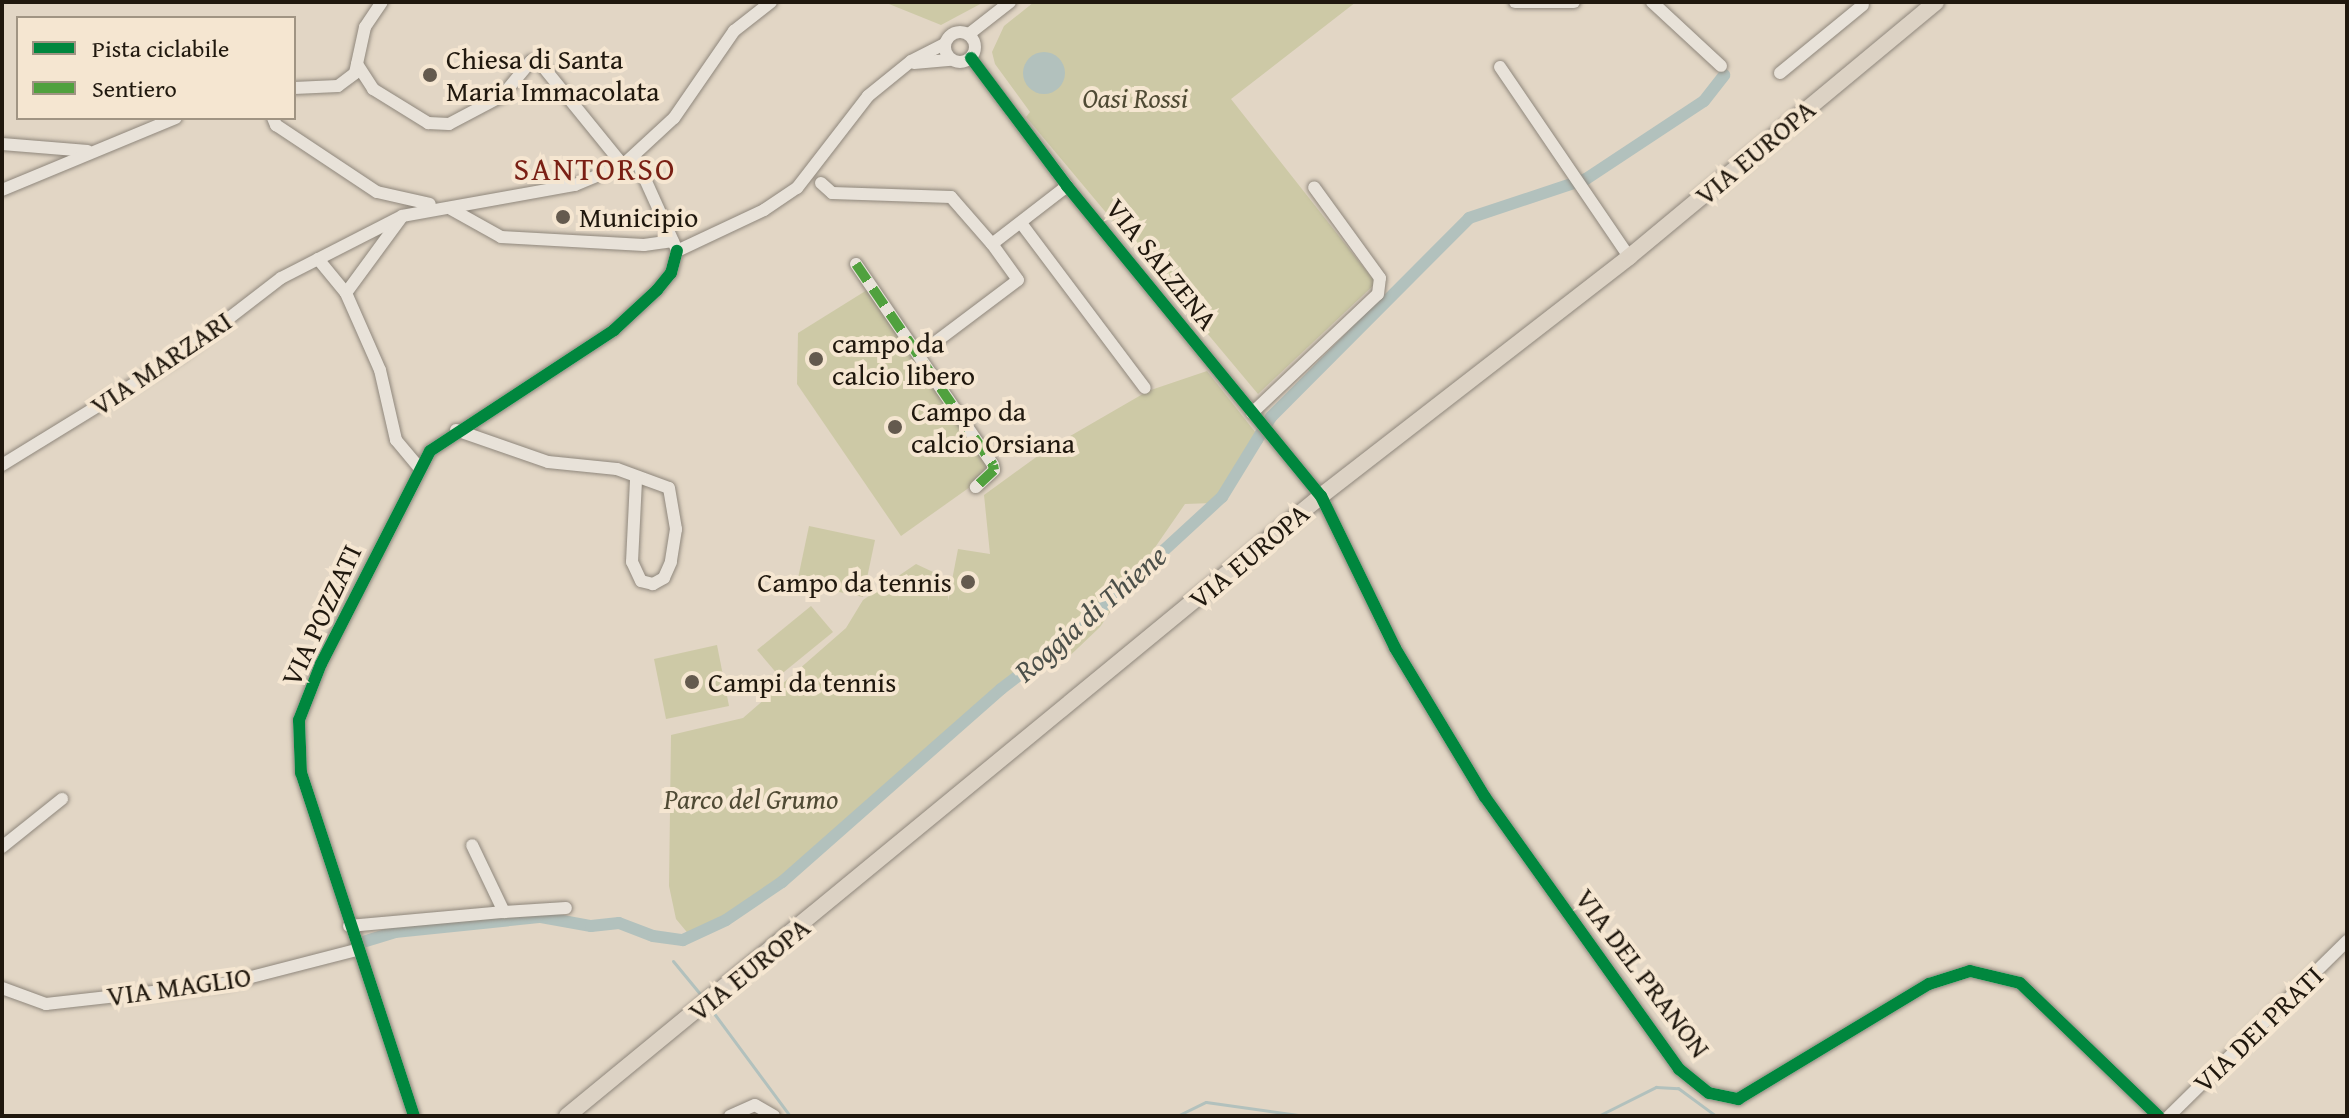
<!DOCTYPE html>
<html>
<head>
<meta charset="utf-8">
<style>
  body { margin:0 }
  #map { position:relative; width:2349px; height:1118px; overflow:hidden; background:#e2d6c5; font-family:"Gentium Book Plus",serif }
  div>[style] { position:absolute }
  .green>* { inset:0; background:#cdc9a6 }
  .water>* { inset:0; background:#b2c1bd }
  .round { border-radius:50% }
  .stream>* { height:3px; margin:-1.5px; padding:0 1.5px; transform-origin:1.5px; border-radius:1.5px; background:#b2c1bd }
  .canal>* { height:12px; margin:-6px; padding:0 6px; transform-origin:6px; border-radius:6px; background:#b2c1bd }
  .roads { filter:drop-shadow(0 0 2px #8f877c) drop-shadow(0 0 2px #8f877c) }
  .minor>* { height:12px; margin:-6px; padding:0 6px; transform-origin:6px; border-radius:6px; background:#e8e2d9 }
  .minor>.ring { margin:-6px; padding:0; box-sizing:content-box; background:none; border:12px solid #e8e2d9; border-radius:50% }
  .major>* { height:16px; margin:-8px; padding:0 8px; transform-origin:8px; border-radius:8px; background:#dcd2c4 }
  .quiet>* { height:10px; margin-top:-5px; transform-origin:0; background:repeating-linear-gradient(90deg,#50a13e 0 20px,transparent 0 30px) }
  .cycleway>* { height:12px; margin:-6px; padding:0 6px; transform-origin:6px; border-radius:6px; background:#00873e }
  .dots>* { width:22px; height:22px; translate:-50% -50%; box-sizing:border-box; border:4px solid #f5e6d1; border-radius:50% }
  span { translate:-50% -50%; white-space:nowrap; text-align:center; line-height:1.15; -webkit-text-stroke:8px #f5e6d1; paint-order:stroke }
  .poi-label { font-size:28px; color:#20180e }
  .left { translate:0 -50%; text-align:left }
  .right { translate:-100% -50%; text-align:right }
  .park-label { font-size:28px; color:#4f4a34; font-style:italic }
  .street-label { font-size:28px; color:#20180e }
  .water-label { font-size:30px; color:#4c504a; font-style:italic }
  .quarter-label { font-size:32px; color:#7a1f14; letter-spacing:2px }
  .frame { position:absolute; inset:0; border:4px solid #20180e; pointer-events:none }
  .legend { position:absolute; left:16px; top:16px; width:280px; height:104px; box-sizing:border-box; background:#f5e6d1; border:2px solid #a09483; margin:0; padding:10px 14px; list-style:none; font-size:24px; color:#20180e }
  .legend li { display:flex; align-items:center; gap:16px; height:40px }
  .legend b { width:40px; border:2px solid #a09483 }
</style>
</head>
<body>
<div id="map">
  <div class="green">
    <i style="clip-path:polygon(884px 2px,984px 2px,941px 25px)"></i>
    <i style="clip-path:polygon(1034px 2px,1356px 2px,1231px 99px,1376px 283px,1258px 394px,1026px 117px,1030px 112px,995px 64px,992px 52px,1004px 26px)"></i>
    <i style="clip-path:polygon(867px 290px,994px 470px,901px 536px,797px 384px,798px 333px)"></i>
    <i style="clip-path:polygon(1207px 371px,1263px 442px,1213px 503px,1185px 504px,1100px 627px,1058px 667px,1024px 668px,884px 785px,882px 798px,819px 842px,801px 864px,745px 906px,691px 937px,676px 919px,669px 886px,671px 735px,743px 718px,846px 628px,863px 600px,916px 564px,948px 579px,948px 601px,958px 549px,990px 554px,984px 495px,1046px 450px,1148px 391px)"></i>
    <i style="clip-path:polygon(809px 526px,875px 540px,863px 597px,797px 583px)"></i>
    <i style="clip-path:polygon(811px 606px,833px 632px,779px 676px,757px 650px)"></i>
    <i style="clip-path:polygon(717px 645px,729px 706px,666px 719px,654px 659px)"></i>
  </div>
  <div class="water">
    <i class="round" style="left:1023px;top:52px;width:42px;height:42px"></i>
  </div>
  <div class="stream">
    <i style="left:673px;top:961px;width:44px;rotate:50.5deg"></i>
    <i style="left:713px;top:1012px;width:129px;rotate:53.5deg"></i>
    <i style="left:1177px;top:1116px;width:32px;rotate:-26deg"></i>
    <i style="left:1206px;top:1102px;width:100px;rotate:8deg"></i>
    <i style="left:1598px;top:1116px;width:65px;rotate:-26.6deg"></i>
    <i style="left:1656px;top:1087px;width:22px;rotate:3deg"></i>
    <i style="left:1678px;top:1088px;width:47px;rotate:36.4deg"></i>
  </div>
  <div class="canal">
    <i style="left:366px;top:941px;width:30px;rotate:-17deg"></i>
    <i style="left:395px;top:932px;width:147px;rotate:-5.9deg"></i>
    <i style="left:541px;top:917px;width:51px;rotate:10.2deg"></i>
    <i style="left:591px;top:926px;width:28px;rotate:-6deg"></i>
    <i style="left:619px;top:923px;width:36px;rotate:21deg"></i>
    <i style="left:653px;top:936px;width:30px;rotate:8deg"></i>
    <i style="left:683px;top:940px;width:47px;rotate:-24.9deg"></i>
    <i style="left:726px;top:920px;width:68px;rotate:-34.2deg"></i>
    <i style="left:782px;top:882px;width:292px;rotate:-41.4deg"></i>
    <i style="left:1001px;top:689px;width:92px;rotate:-37.5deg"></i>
    <i style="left:1074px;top:633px;width:201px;rotate:-42.6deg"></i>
    <i style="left:1222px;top:497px;width:94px;rotate:-58.5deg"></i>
    <i style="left:1271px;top:417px;width:281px;rotate:-45.1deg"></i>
    <i style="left:1469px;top:218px;width:123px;rotate:-18.4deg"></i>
    <i style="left:1586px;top:179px;width:141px;rotate:-33.5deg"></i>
    <i style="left:1704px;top:101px;width:33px;rotate:-52deg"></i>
  </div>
  <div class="roads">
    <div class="minor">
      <i style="left:1515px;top:2px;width:59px"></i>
      <i style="left:1652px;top:2px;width:94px;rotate:42.8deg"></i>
      <i class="ring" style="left:945px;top:32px;width:18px;height:18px"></i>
      <i style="left:969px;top:34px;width:52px;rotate:-38deg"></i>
      <i style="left:971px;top:58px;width:160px;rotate:53.1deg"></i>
      <i style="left:1067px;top:186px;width:401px;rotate:50.7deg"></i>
      <i style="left:1321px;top:496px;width:169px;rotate:64deg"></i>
      <i style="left:1395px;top:648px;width:174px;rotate:58.9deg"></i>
      <i style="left:1485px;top:797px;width:334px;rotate:54.5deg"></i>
      <i style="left:1679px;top:1069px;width:38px;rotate:39deg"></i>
      <i style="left:1709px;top:1093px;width:30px;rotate:12deg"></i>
      <i style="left:1738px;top:1099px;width:223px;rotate:-31.1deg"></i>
      <i style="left:1929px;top:984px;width:43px;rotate:-17.6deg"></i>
      <i style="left:1970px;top:971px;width:51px;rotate:13.5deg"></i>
      <i style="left:2020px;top:983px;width:192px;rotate:43.9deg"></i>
      <i style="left:914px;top:63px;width:37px;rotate:-5deg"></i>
      <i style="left:357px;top:64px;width:30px;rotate:57deg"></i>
      <i style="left:373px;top:89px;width:65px;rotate:31.7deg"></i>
      <i style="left:428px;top:123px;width:21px;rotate:3deg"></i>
      <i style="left:449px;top:124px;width:60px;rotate:-27.8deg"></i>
      <i style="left:502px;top:96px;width:45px;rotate:-50.4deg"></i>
      <i style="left:531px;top:61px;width:9px;rotate:13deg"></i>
      <i style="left:540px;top:63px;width:132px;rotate:50.9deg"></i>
      <i style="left:1500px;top:67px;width:230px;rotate:55.8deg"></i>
      <i style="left:1780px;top:73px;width:107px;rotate:-39.3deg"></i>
      <i style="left:294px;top:88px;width:44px;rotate:-2.6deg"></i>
      <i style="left:338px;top:86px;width:21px;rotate:-37deg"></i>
      <i style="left:355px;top:73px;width:47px;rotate:-77.7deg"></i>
      <i style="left:365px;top:27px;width:30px;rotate:-56deg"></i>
      <i style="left:273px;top:118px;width:8px;rotate:67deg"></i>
      <i style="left:276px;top:125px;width:121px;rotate:33.6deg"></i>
      <i style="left:377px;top:192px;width:54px;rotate:12.8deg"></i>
      <i style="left:2px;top:144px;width:86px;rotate:4.7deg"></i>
      <i style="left:635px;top:157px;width:100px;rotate:65.7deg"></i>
      <i style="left:821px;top:183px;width:15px;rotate:42deg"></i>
      <i style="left:832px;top:193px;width:119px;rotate:1.9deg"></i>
      <i style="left:951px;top:197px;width:62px;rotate:48.9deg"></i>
      <i style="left:2px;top:190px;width:188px;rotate:-22.5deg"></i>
      <i style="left:451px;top:209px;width:57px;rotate:29.2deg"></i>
      <i style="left:501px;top:237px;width:143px;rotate:3.2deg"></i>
      <i style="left:644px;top:245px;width:29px;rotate:-8deg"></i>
      <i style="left:1021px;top:223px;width:206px;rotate:53.1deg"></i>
      <i style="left:677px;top:251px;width:96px;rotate:-25.2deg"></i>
      <i style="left:764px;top:210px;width:40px;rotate:-34deg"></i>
      <i style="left:797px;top:188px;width:116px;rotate:-52.3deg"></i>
      <i style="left:868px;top:96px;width:55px;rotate:-39.1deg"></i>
      <i style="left:911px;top:61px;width:38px;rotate:-27deg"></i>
      <i style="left:318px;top:259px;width:44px;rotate:50.5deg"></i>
      <i style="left:346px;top:293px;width:84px;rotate:66.2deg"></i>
      <i style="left:380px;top:370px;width:72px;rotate:77.1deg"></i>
      <i style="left:396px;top:440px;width:35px;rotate:50deg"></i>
      <i style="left:856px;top:264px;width:243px;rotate:55.7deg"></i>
      <i style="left:993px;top:465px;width:5px;rotate:79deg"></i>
      <i style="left:994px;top:470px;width:25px;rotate:137deg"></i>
      <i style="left:346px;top:293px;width:93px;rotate:-53.7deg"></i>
      <i style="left:937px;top:341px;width:101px;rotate:-37deg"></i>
      <i style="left:1018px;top:280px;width:44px;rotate:-125.8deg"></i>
      <i style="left:992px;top:244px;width:95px;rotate:-37.7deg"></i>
      <i style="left:1252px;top:413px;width:173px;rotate:-43.4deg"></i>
      <i style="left:1378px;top:294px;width:16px;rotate:-83deg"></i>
      <i style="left:1380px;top:278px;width:112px;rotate:-126deg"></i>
      <i style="left:456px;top:430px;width:97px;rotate:19.2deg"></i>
      <i style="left:548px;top:462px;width:69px;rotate:5.8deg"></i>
      <i style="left:617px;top:469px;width:55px;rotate:20.1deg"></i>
      <i style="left:669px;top:488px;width:42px;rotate:80.3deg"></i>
      <i style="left:676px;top:529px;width:33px;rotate:99deg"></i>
      <i style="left:671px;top:562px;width:17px;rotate:114deg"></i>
      <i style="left:664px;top:578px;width:13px;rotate:151deg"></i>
      <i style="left:653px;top:584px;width:12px;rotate:-166deg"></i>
      <i style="left:641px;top:581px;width:21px;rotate:-115deg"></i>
      <i style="left:632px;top:562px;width:83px;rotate:-87.2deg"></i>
      <i style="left:2px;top:465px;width:210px;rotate:-31.6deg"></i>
      <i style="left:181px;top:355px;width:126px;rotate:-37.6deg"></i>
      <i style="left:281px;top:278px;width:136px;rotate:-27.1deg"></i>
      <i style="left:402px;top:216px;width:176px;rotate:-10.2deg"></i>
      <i style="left:575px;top:185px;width:52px;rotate:-22.6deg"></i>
      <i style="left:623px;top:165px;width:69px;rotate:-42.7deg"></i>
      <i style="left:674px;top:118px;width:106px;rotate:-55.4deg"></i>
      <i style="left:734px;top:31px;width:47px;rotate:-38.1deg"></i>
      <i style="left:2px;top:847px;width:77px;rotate:-38.7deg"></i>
      <i style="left:504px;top:912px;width:62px;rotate:-3.7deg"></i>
      <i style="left:349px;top:926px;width:156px;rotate:-5.2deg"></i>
      <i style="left:504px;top:912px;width:74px;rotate:-115.5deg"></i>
      <i style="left:2px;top:988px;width:47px;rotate:20deg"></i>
      <i style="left:46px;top:1004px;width:179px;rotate:-6.4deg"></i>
      <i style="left:224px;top:984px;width:136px;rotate:-14.4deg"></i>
      <i style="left:414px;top:1116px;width:361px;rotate:-108.2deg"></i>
      <i style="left:301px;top:773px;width:53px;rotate:-92.2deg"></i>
      <i style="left:299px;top:720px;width:60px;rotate:-68.6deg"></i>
      <i style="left:321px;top:664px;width:239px;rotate:-62.9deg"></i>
      <i style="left:430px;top:451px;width:220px;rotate:-33.3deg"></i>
      <i style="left:614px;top:330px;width:59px;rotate:-42.9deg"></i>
      <i style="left:657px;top:290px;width:22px;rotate:-51deg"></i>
      <i style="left:671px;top:273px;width:23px;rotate:-75deg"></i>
      <i style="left:730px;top:1116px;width:27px;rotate:-24deg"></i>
      <i style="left:755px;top:1105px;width:22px;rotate:30deg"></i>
      <i style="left:2169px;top:1116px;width:250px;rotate:-44.5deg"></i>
    </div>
    <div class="major">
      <i style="left:567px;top:1116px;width:976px;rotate:-39.43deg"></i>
      <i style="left:1321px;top:496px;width:390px;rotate:-37.8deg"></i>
      <i style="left:1629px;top:257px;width:399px;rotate:-39.7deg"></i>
    </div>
  </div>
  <div class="quiet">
    <i style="left:856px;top:264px;width:243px;rotate:55.7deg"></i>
    <i style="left:993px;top:465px;width:5px;rotate:79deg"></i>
    <i style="left:994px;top:470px;width:25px;rotate:137deg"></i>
  </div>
  <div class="cycleway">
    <i style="left:971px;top:58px;width:160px;rotate:53.1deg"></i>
    <i style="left:1067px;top:186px;width:401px;rotate:50.7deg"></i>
    <i style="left:1321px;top:496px;width:169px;rotate:64deg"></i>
    <i style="left:1395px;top:648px;width:174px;rotate:58.9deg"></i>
    <i style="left:1485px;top:797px;width:334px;rotate:54.5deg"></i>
    <i style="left:1679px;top:1069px;width:38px;rotate:39deg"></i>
    <i style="left:1709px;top:1093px;width:30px;rotate:12deg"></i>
    <i style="left:1738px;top:1099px;width:223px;rotate:-31.1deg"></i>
    <i style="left:1929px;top:984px;width:43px;rotate:-17.6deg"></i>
    <i style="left:1970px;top:971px;width:51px;rotate:13.5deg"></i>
    <i style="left:2020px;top:983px;width:192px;rotate:43.9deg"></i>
    <i style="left:414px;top:1116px;width:361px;rotate:-108.2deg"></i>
    <i style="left:301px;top:773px;width:53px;rotate:-92.2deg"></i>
    <i style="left:299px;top:720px;width:60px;rotate:-68.6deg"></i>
    <i style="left:321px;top:664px;width:239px;rotate:-62.9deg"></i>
    <i style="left:430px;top:451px;width:220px;rotate:-33.3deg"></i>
    <i style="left:614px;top:330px;width:59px;rotate:-42.9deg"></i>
    <i style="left:657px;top:290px;width:22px;rotate:-51deg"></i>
    <i style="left:671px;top:273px;width:23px;rotate:-75deg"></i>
  </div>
  <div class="dots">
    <i style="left:430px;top:75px;background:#645a4e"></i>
    <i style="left:563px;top:217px;background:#645a4e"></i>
    <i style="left:816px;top:359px;background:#645a4e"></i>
    <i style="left:895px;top:427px;background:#645a4e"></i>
    <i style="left:968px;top:582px;background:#645a4e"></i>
    <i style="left:692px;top:682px;background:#645a4e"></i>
  </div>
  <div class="poi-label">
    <span class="left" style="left:446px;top:75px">Chiesa di Santa<br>Maria Immacolata</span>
    <span class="left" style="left:579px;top:217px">Municipio</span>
    <span class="left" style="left:832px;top:359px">campo da<br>calcio libero</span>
    <span class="left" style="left:911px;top:427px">Campo da<br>calcio Orsiana</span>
    <span class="right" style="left:952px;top:582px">Campo da tennis</span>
    <span class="left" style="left:708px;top:682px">Campi da tennis</span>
  </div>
  <div class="park-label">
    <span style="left:1135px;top:98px">Oasi Rossi</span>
    <span style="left:751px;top:799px">Parco del Grumo</span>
  </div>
  <div class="street-label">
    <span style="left:1755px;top:152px;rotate:-40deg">VIA EUROPA</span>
    <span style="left:1162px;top:264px;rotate:51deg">VIA SALZENA</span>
    <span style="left:161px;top:363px;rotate:-34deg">VIA MARZARI</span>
    <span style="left:1249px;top:556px;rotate:-40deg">VIA EUROPA</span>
    <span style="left:321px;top:615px;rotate:-65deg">VIA POZZATI</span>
    <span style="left:749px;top:969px;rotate:-39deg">VIA EUROPA</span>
    <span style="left:1643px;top:973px;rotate:53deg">VIA DEL PRANON</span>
    <span style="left:179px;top:986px;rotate:-8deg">VIA MAGLIO</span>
    <span style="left:2258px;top:1029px;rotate:-44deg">VIA DEI PRATI</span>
  </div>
  <div class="water-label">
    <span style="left:1090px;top:613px;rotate:-41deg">Roggia di Thiene</span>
  </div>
  <div class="quarter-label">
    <span style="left:595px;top:169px">SANTORSO</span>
  </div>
  <div class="frame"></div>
  <ul class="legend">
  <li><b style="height:10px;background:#00873e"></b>Pista ciclabile</li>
  <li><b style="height:10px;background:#50a13e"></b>Sentiero</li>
  </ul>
</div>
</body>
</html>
